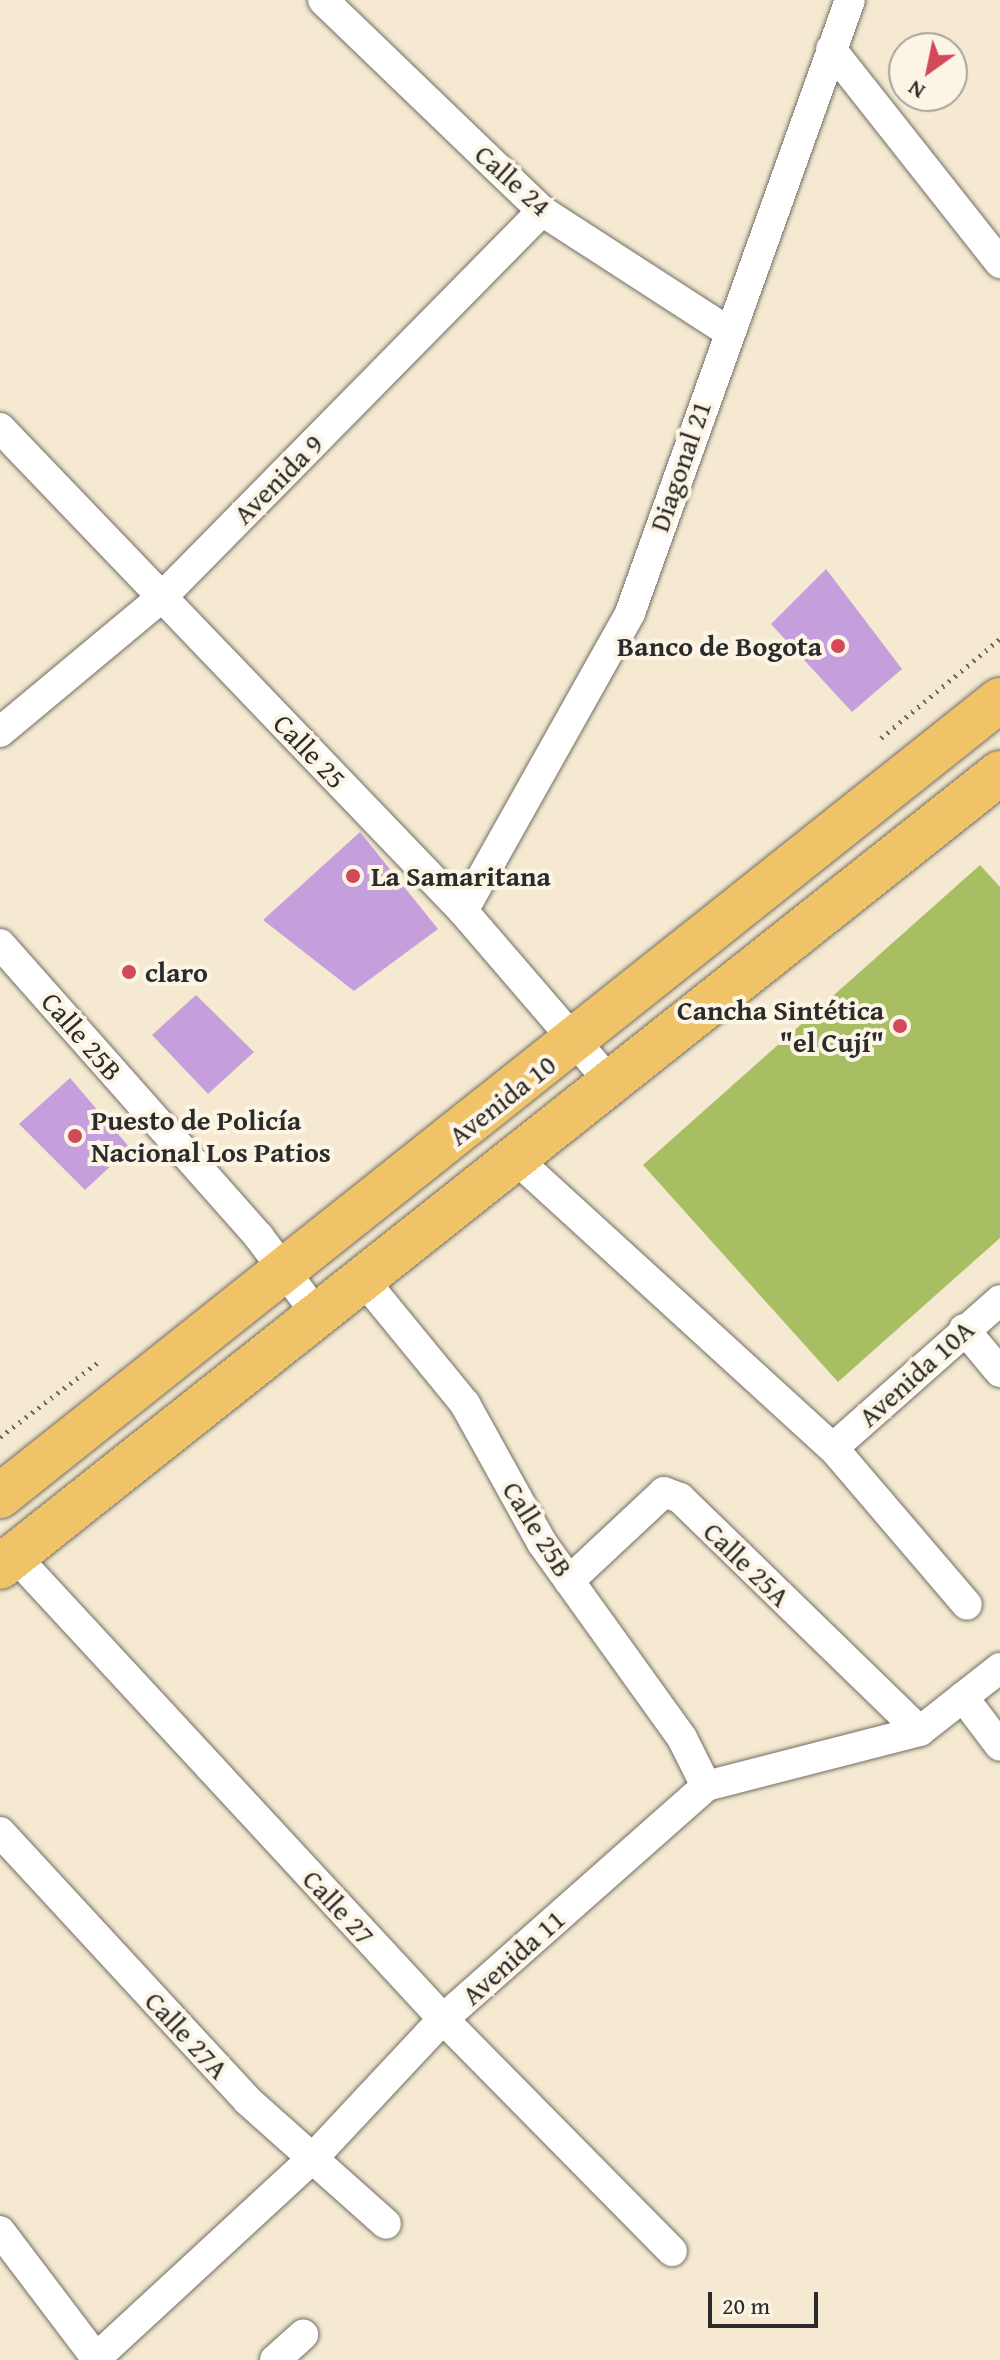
<!DOCTYPE html>
<html>
<head>
<meta charset="utf-8">
<style>
  body { margin:0 }
  #map { position:relative; width:1000px; height:2360px; overflow:hidden; background:#f5ead1; font-family:"Gentium Book Plus",serif }
  div>[style] { position:absolute }
  .green>* { inset:0; background:#a8be62 }
  .building>* { inset:0; background:#c59edc }
  .path>* { height:5px; margin-top:-2.5px; transform-origin:0; background:repeating-linear-gradient(90deg,#726e65 0 2px,transparent 0 8px) }
  .roads { filter:drop-shadow(0 0 2px #726e65) drop-shadow(0 0 2px #726e65) }
  .minor>* { height:30px; margin:-15px; padding:0 15px; transform-origin:15px; border-radius:15px; background:#fff }
  .primary>* { height:44px; margin:-22px; padding:0 22px; transform-origin:22px; border-radius:22px; background:#f1c369 }
  .dots>* { width:22px; height:22px; translate:-50% -50%; box-sizing:border-box; border:4px solid #fcf5e5; border-radius:50% }
  span { translate:-50% -50%; white-space:nowrap; text-align:center; line-height:1.15; -webkit-text-stroke:8px #fcf5e5; paint-order:stroke }
  .street-label { font-size:28px; color:#2b2b2b }
  .poi-label { font-size:28px; color:#2b2b2b; font-weight:700 }
  .right { translate:-100% -50%; text-align:right }
  .left { translate:0 -50%; text-align:left }
  .north { position:absolute; left:888px; top:32px; width:80px; height:80px; box-sizing:border-box; background:#fcf5e5; border:2px solid #a8a49b; border-radius:50%; rotate:213deg; font-size:22px; font-weight:700; line-height:32px; text-align:center; color:#2b2b2b }
  .north::after { content:''; display:block; margin:auto; width:28px; height:36px; background:#d1495b; clip-path:polygon(50% 0,100% 100%,50% 72%,0 100%) }
  .scale { position:absolute; left:708px; top:2292px; width:110px; height:36px; box-sizing:border-box; border:4px solid #2b2b2b; border-top:0; padding-left:10px; font-size:24px; line-height:28px; white-space:nowrap; color:#2b2b2b; -webkit-text-stroke:6px #fcf5e5; paint-order:stroke }
</style>
</head>
<body>
<div id="map">
  <div class="green">
    <i style="clip-path:polygon(980px 865px,1000px 887px,1000px 1238px,838px 1382px,643px 1165px)"></i>
  </div>
  <div class="building">
    <i style="clip-path:polygon(826px 569px,902px 669px,852px 712px,771px 624px)"></i>
    <i style="clip-path:polygon(360px 832px,438px 929px,354px 991px,263px 920px)"></i>
    <i style="clip-path:polygon(196px 995px,254px 1052px,208px 1094px,152px 1035px)"></i>
    <i style="clip-path:polygon(70px 1078px,130px 1148px,85px 1190px,19px 1124px)"></i>
  </div>
  <div class="path">
    <i style="left:881px;top:738px;width:155px;rotate:-39.8deg"></i>
    <i style="left:0;top:1437px;width:127px;rotate:-37.3deg"></i>
  </div>
  <div class="roads">
    <div class="minor">
      <i style="left:323px;top:0;width:304px;rotate:43.9deg"></i>
      <i style="left:542px;top:211px;width:219px;rotate:32.9deg"></i>
      <i style="left:831px;top:49px;width:273px;rotate:51.7deg"></i>
      <i style="left:0;top:428px;width:669px;rotate:46.21deg"></i>
      <i style="left:463px;top:911px;width:227px;rotate:49.3deg"></i>
      <i style="left:0;top:732px;width:211px;rotate:-39.8deg"></i>
      <i style="left:162px;top:597px;width:542px;rotate:-45.45deg"></i>
      <i style="left:463px;top:911px;width:342px;rotate:-60.7deg"></i>
      <i style="left:630px;top:613px;width:651px;rotate:-70.26deg"></i>
      <i style="left:0;top:944px;width:391px;rotate:48.5deg"></i>
      <i style="left:259px;top:1237px;width:95px;rotate:53.1deg"></i>
      <i style="left:515px;top:1158px;width:430px;rotate:42.4deg"></i>
      <i style="left:833px;top:1448px;width:206px;rotate:49.5deg"></i>
      <i style="left:362px;top:1278px;width:163px;rotate:50.7deg"></i>
      <i style="left:465px;top:1404px;width:159px;rotate:61deg"></i>
      <i style="left:542px;top:1543px;width:240px;rotate:54.3deg"></i>
      <i style="left:682px;top:1738px;width:54px;rotate:63.4deg"></i>
      <i style="left:964px;top:1329px;width:56px;rotate:50.1deg"></i>
      <i style="left:833px;top:1448px;width:223px;rotate:-41.5deg"></i>
      <i style="left:14px;top:1555px;width:632px;rotate:47.24deg"></i>
      <i style="left:443px;top:2019px;width:326px;rotate:45.4deg"></i>
      <i style="left:569px;top:1581px;width:130px;rotate:-43.1deg"></i>
      <i style="left:664px;top:1492px;width:17px;rotate:21deg"></i>
      <i style="left:680px;top:1498px;width:334px;rotate:44.2deg"></i>
      <i style="left:963px;top:1697px;width:61px;rotate:52.9deg"></i>
      <i style="left:0;top:1832px;width:364px;rotate:47.3deg"></i>
      <i style="left:247px;top:2100px;width:186px;rotate:41.7deg"></i>
      <i style="left:0;top:2231px;width:159px;rotate:52.9deg"></i>
      <i style="left:94px;top:2360px;width:297px;rotate:-42.7deg"></i>
      <i style="left:312px;top:2159px;width:192px;rotate:-46.9deg"></i>
      <i style="left:443px;top:2019px;width:351px;rotate:-41.5deg"></i>
      <i style="left:706px;top:1786px;width:221px;rotate:-14.4deg"></i>
      <i style="left:920px;top:1731px;width:102px;rotate:-38.2deg"></i>
      <i style="left:275px;top:2360px;width:38px;rotate:-42deg"></i>
    </div>
    <div class="primary">
      <i style="left:0;top:1496px;width:1278px;rotate:-38.52deg"></i>
      <i style="left:0;top:1567px;width:1277px;rotate:-38.45deg"></i>
    </div>
  </div>
  <div class="dots">
    <i style="left:838px;top:646px;background:#d1495b"></i>
    <i style="left:353px;top:876px;background:#d1495b"></i>
    <i style="left:129px;top:972px;background:#d1495b"></i>
    <i style="left:900px;top:1026px;background:#d1495b"></i>
    <i style="left:75px;top:1136px;background:#d1495b"></i>
  </div>
  <div class="street-label">
    <span style="left:513px;top:180px;rotate:42deg">Calle 24</span>
    <span style="left:680px;top:466px;rotate:-71deg">Diagonal 21</span>
    <span style="left:278px;top:479px;rotate:-45deg">Avenida 9</span>
    <span style="left:310px;top:751px;rotate:46deg">Calle 25</span>
    <span style="left:82px;top:1036px;rotate:49deg">Calle 25B</span>
    <span style="left:502px;top:1100px;rotate:-38deg">Avenida 10</span>
    <span style="left:916px;top:1373px;rotate:-42deg">Avenida 10A</span>
    <span style="left:538px;top:1529px;rotate:58deg">Calle 25B</span>
    <span style="left:747px;top:1564px;rotate:44deg">Calle 25A</span>
    <span style="left:339px;top:1907px;rotate:47deg">Calle 27</span>
    <span style="left:513px;top:1957px;rotate:-42deg">Avenida 11</span>
    <span style="left:187px;top:2035px;rotate:47deg">Calle 27A</span>
  </div>
  <div class="poi-label">
    <span class="right" style="left:822px;top:646px">Banco de Bogota</span>
    <span class="left" style="left:371px;top:876px">La Samaritana</span>
    <span class="left" style="left:145px;top:972px">claro</span>
    <span class="right" style="left:884px;top:1026px">Cancha Sintética<br>"el Cují"</span>
    <span class="left" style="left:91px;top:1136px">Puesto de Policía<br>Nacional Los Patios</span>
  </div>
  <div class="north">N</div>
  <div class="scale">20 m</div>
</div>
</body>
</html>
